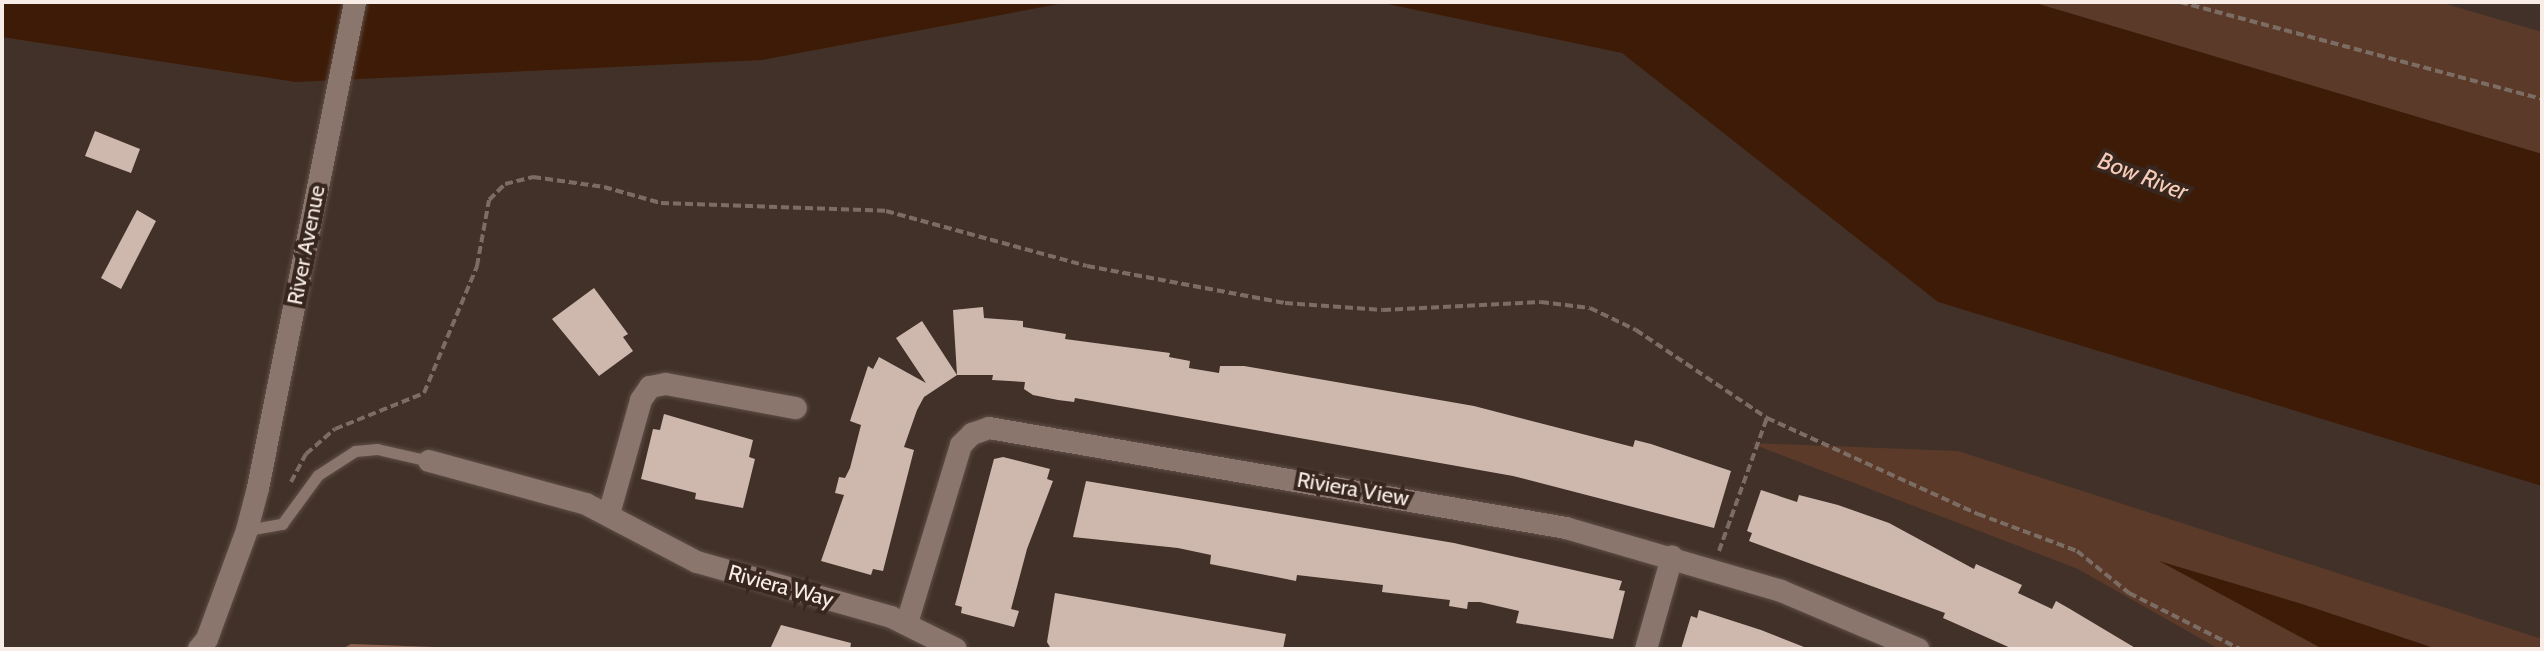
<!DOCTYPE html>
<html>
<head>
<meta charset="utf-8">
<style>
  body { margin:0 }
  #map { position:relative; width:2544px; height:651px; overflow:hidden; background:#423128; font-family:Cabin,sans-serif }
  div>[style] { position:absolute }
  .green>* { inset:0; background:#5c3a29 }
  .forest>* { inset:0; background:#8c624e }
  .water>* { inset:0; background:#3e1b07 }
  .building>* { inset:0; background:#ceb8ad }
  .path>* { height:4px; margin-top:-2px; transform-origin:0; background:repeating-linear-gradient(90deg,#7b6c64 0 8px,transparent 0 12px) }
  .roads { filter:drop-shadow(0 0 2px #5e4f48) drop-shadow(0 0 2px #5e4f48) }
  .lane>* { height:11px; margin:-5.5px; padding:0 5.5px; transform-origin:5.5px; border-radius:5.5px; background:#8b766d }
  .street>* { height:22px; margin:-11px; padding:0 11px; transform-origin:11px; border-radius:11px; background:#8b766d }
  span { translate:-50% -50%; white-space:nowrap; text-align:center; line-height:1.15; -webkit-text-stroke:8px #37271f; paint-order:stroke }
  .street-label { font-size:22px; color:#f7ece6 }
  .water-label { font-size:24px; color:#f6ccb8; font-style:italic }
  .frame { position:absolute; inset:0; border:4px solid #f7ece6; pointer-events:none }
</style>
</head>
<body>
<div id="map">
  <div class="green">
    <i style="clip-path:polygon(2032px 2px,2439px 2px,2542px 32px,2542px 154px)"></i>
    <i style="clip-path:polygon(1750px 443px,1958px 451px,2542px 639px,2542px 649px,2219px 649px,2078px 569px)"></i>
  </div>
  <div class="forest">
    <i style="clip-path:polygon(351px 644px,491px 649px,342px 649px)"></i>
  </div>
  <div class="water">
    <i style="clip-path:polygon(2px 2px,1069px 2px,762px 60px,296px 82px,2px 37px)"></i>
    <i style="clip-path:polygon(1378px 2px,2032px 2px,2542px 154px,2542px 486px,1938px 302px,1622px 53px)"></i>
    <i style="clip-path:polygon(2159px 561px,2302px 604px,2437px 649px,2323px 649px)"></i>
  </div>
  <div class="building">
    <i style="clip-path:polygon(95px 131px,140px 149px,131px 173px,85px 156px)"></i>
    <i style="clip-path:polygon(137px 210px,156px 221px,121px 289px,101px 278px)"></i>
    <i style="clip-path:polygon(594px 288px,628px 334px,623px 337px,633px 351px,599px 376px,552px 319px)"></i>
    <i style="clip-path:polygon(983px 307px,984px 318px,1023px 321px,1023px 327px,1066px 334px,1065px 339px,1170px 353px,1169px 357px,1190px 361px,1189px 368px,1219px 373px,1220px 366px,1244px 366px,1474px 406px,1633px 447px,1635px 440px,1651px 444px,1731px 471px,1714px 528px,1513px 476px,1075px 398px,1074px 402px,1058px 400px,1033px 395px,1024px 389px,1025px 382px,992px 380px,993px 375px,957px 375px,924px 397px,917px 410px,904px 447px,914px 450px,883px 571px,873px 569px,871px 575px,821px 561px,844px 495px,835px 493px,839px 477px,845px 478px,850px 468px,861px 425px,850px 421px,868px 366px,873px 369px,879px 357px,926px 383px,896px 338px,922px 321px,957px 375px,953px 310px)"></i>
    <i style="clip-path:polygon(664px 414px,753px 440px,749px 457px,755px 459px,743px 508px,695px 499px,696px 493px,641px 479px,653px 429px,660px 430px)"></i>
    <i style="clip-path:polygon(1003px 457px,1050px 469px,1047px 479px,1053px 481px,1027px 549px,1011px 609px,1019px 611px,1014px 627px,961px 613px,962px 607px,955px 605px,994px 459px)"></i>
    <i style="clip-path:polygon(1086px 481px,1454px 543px,1622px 581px,1619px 590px,1625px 591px,1613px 639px,1516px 623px,1519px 611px,1480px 602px,1468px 602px,1467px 609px,1449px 606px,1450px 600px,1382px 592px,1383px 585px,1297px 575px,1296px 581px,1210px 564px,1211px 555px,1178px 548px,1073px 537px)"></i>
    <i style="clip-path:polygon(1761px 490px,1797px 502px,1799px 495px,1838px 505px,1889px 523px,1974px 569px,1976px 564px,2022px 585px,2018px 593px,2052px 609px,2056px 601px,2070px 609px,2137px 649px,2013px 649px,1943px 618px,1945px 613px,1749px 541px,1752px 533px,1747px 531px)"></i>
    <i style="clip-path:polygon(1055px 593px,1286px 634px,1283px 649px,1051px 649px,1047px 642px)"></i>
    <i style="clip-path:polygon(1699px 610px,1761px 630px,1809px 649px,1681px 649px,1691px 616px,1697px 618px)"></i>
    <i style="clip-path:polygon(781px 625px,851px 643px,850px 649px,770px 649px)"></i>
  </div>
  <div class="path">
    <i style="left:2180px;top:2px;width:375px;rotate:15deg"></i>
    <i style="left:291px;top:482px;width:32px;rotate:-62deg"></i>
    <i style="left:306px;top:454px;width:38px;rotate:-41deg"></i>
    <i style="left:335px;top:429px;width:96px;rotate:-22deg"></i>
    <i style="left:424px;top:393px;width:138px;rotate:-67.3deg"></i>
    <i style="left:477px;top:266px;width:67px;rotate:-79.7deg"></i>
    <i style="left:489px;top:200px;width:23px;rotate:-45deg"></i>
    <i style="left:505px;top:184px;width:29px;rotate:-14deg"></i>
    <i style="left:533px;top:177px;width:72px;rotate:8deg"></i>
    <i style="left:604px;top:187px;width:59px;rotate:15.7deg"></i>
    <i style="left:661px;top:203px;width:225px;rotate:2deg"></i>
    <i style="left:886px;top:211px;width:208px;rotate:15.3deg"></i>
    <i style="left:1087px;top:266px;width:201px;rotate:10.6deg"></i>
    <i style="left:1285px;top:303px;width:98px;rotate:4.1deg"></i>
    <i style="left:1383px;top:310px;width:158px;rotate:-2.9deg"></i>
    <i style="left:1541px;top:302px;width:49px;rotate:7deg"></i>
    <i style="left:1590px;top:308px;width:51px;rotate:25.6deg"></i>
    <i style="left:1636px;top:330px;width:158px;rotate:33.9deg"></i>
    <i style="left:1767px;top:418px;width:232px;rotate:24.5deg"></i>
    <i style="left:1978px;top:514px;width:106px;rotate:20.5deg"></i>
    <i style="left:2077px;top:551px;width:67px;rotate:38.9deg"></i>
    <i style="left:2129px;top:593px;width:124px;rotate:26.8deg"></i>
    <i style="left:1719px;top:551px;width:141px;rotate:-70.2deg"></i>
  </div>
  <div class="roads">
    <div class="lane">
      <i style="left:247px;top:530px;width:36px;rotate:-10deg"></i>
      <i style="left:282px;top:524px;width:61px;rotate:-53.7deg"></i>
      <i style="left:318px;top:475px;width:44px;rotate:-33deg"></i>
      <i style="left:355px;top:451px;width:22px;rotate:-5deg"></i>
      <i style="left:377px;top:449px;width:53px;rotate:13deg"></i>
    </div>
    <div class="street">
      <i style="left:429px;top:461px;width:163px;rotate:15.3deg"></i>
      <i style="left:586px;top:504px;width:125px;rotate:27.6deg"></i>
      <i style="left:697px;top:562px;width:202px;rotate:15.8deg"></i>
      <i style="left:891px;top:617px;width:72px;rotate:26.2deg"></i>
      <i style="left:609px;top:514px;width:118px;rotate:-74.3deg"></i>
      <i style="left:641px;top:400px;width:16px;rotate:-55deg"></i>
      <i style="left:650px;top:387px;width:16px;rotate:-11deg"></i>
      <i style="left:666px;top:384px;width:132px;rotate:10.5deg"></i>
      <i style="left:907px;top:623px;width:186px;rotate:-73.1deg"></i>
      <i style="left:961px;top:445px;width:16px;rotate:-45deg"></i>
      <i style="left:972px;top:434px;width:18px;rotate:-19deg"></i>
      <i style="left:989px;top:428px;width:586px;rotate:9.83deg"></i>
      <i style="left:1566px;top:528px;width:224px;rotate:16.3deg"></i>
      <i style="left:1781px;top:591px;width:149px;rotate:22.9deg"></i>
      <i style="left:199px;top:649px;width:13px;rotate:-51deg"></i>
      <i style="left:207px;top:639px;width:116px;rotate:-69.8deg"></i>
      <i style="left:247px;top:530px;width:43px;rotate:-75.3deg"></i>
      <i style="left:258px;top:488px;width:496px;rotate:-78.7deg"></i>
      <i style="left:1646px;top:649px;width:96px;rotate:-74.2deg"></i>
    </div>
  </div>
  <div class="street-label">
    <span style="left:306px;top:245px;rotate:-79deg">River Avenue</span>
    <span style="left:1353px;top:489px;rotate:10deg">Riviera View</span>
    <span style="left:781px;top:586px;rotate:15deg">Riviera Way</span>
  </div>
  <div class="water-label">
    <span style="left:2143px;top:176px;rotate:21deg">Bow River</span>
  </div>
  <div class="frame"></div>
</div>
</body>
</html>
